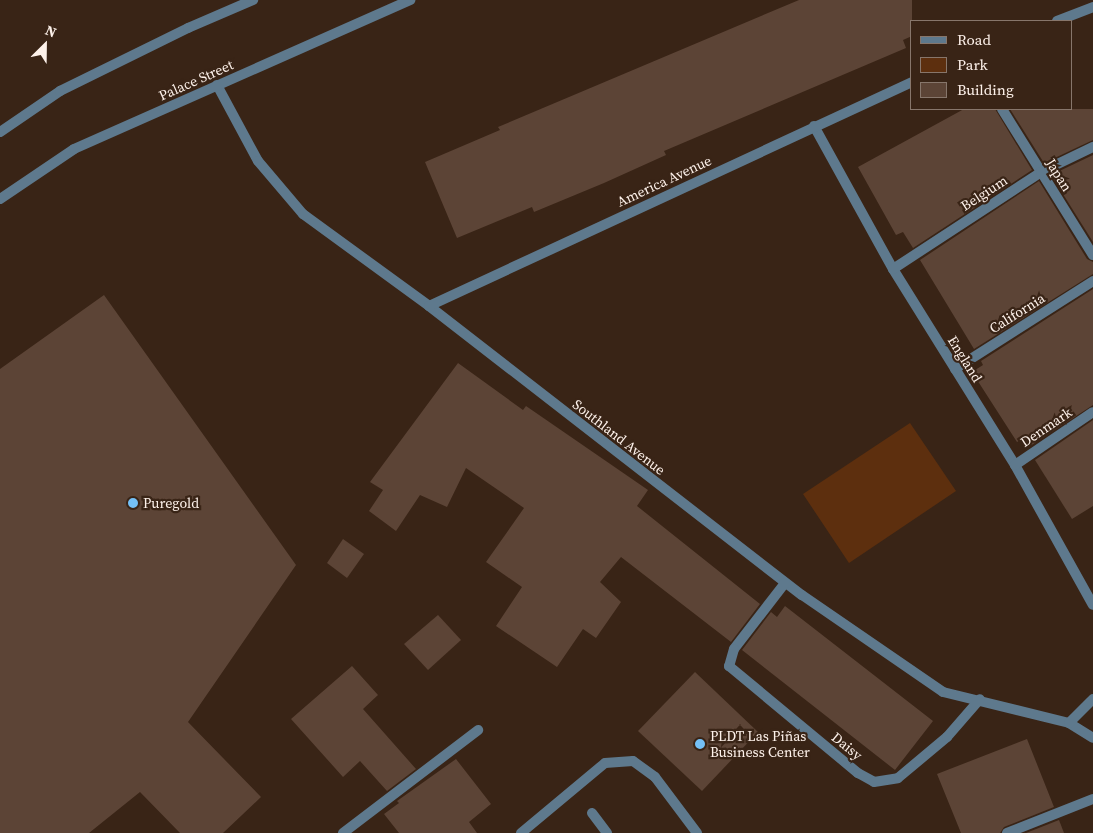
<!DOCTYPE html>
<html>
<head>
<meta charset="utf-8">
<style>
  body { margin:0 }
  #map { position:relative; width:1093px; height:833px; overflow:hidden; background:#392416; font-family:"Source Serif 4",serif }
  div>[style] { position:absolute }
  .green>* { inset:0; background:#5d2f0e }
  .building>* { inset:0; background:#5c4436 }
  .service>* { height:10px; margin:-5px; padding:0 5px; transform-origin:5px; border-radius:5px; background:#5e798d }
  .minor>* { height:10px; margin:-5px; padding:0 5px; transform-origin:5px; border-radius:5px; background:#5e798d }
  .tertiary>* { height:10px; margin:-5px; padding:0 5px; transform-origin:5px; border-radius:5px; background:#5e798d }
  .dots>* { width:14px; height:14px; translate:-50% -50%; box-sizing:border-box; border:2px solid #392416; border-radius:50% }
  span { translate:-50% -50%; white-space:nowrap; text-align:center; line-height:1.15; -webkit-text-stroke:4.5px #392416; paint-order:stroke }
  .street-label { font-size:14px; color:#fdf1ea }
  .poi-label { font-size:14px; color:#fdf1ea }
  .left { translate:0 -50%; text-align:left }
  .legend { position:absolute; left:910px; top:20px; width:162px; height:90px; box-sizing:border-box; background:#392416; border:1px solid #87766b; margin:0; padding:6px 9px; list-style:none; font-size:15px; color:#fdf1ea }
  .legend li { display:flex; align-items:center; gap:10px; height:25px }
  .legend b { width:25px; border:1px solid #87766b }
  .north { position:absolute; left:20px; top:20px; width:50px; height:50px; -webkit-text-stroke:4px #392416; paint-order:stroke; rotate:23deg; font-size:14px; font-weight:700; line-height:20px; text-align:center; color:#fdf1ea }
  .north::after { content:''; display:block; margin:auto; width:18px; height:22px; background:#fdf1ea; clip-path:polygon(50% 0,100% 100%,50% 72%,0 100%) }
</style>
</head>
<body>
<div id="map">
  <div class="green">
    <i style="clip-path:polygon(910px 423px,956px 491px,849px 563px,803px 494px)"></i>
  </div>
  <div class="building">
    <i style="clip-path:polygon(799px 0,912px 0,912px 36px,903px 40px,906px 48px,664px 151px,666px 155px,604px 183px,534px 212px,532px 207px,457px 238px,425px 162px,500px 130px,498px 127px)"></i>
    <i style="clip-path:polygon(964px 109px,995px 109px,1032px 170px,913px 248px,903px 232px,896px 235px,858px 167px)"></i>
    <i style="clip-path:polygon(1010px 109px,1093px 109px,1093px 140px,1044px 163px)"></i>
    <i style="clip-path:polygon(1093px 155px,1093px 242px,1051px 175px)"></i>
    <i style="clip-path:polygon(1039px 181px,1087px 259px,1093px 262px,1093px 274px,974px 349px,920px 260px)"></i>
    <i style="clip-path:polygon(1093px 289px,1093px 405px,1027px 448px,1022px 439px,1017px 442px,972px 372px,983px 365px,981px 361px)"></i>
    <i style="clip-path:polygon(104px 295px,296px 565px,188px 722px,261px 797px,223px 833px,180px 833px,140px 792px,89px 833px,0 833px,0 369px)"></i>
    <i style="clip-path:polygon(458px 363px,523px 410px,526px 406px,648px 490px,637px 506px,760px 604px,731px 642px,621px 557px,600px 582px,621px 602px,596px 638px,583px 629px,557px 667px,496px 626px,522px 587px,486px 562px,524px 508px,466px 468px,447px 507px,420px 495px,396px 531px,369px 511px,383px 490px,370px 482px)"></i>
    <i style="clip-path:polygon(1093px 420px,1093px 506px,1072px 519px,1035px 460px)"></i>
    <i style="clip-path:polygon(343px 539px,364px 554px,347px 578px,327px 563px)"></i>
    <i style="clip-path:polygon(785px 606px,933px 721px,895px 770px,742px 650px,771px 612px,777px 617px)"></i>
    <i style="clip-path:polygon(438px 615px,461px 640px,428px 670px,404px 644px)"></i>
    <i style="clip-path:polygon(352px 666px,378px 695px,363px 709px,416px 769px,387px 791px,360px 761px,343px 777px,291px 719px)"></i>
    <i style="clip-path:polygon(695px 672px,758px 732px,702px 791px,638px 731px)"></i>
    <i style="clip-path:polygon(1027px 739px,1054px 807px,1004px 827px,1000px 833px,961px 833px,937px 774px)"></i>
    <i style="clip-path:polygon(456px 759px,491px 804px,469px 822px,477px 833px,399px 833px,384px 814px,399px 803px,397px 801px)"></i>
    <i style="clip-path:polygon(1059px 820px,1064px 833px,1026px 833px)"></i>
  </div>
  <div class="service">
    <i style="left:0;top:132px;width:73px;rotate:-34.3deg"></i>
    <i style="left:60px;top:91px;width:143px;rotate:-26.2deg"></i>
    <i style="left:188px;top:28px;width:71px;rotate:-23.3deg"></i>
    <i style="left:592px;top:813px;width:25px;rotate:53deg"></i>
    <i style="left:343px;top:833px;width:170px;rotate:-37.3deg"></i>
    <i style="left:521px;top:833px;width:109px;rotate:-39.8deg"></i>
    <i style="left:605px;top:763px;width:28px;rotate:-4deg"></i>
    <i style="left:633px;top:761px;width:27px;rotate:36deg"></i>
    <i style="left:655px;top:777px;width:70px;rotate:53.1deg"></i>
  </div>
  <div class="minor">
    <i style="left:1057px;top:21px;width:39px;rotate:-21deg"></i>
    <i style="left:217px;top:85px;width:86px;rotate:61.7deg"></i>
    <i style="left:258px;top:161px;width:70px;rotate:49.7deg"></i>
    <i style="left:303px;top:214px;width:156px;rotate:36.1deg"></i>
    <i style="left:429px;top:306px;width:472px;rotate:37.8deg"></i>
    <i style="left:802px;top:595px;width:171px;rotate:34.5deg"></i>
    <i style="left:943px;top:692px;width:130px;rotate:13.8deg"></i>
    <i style="left:1069px;top:723px;width:28px;rotate:32deg"></i>
    <i style="left:1002px;top:109px;width:172px;rotate:58.1deg"></i>
    <i style="left:814px;top:126px;width:163px;rotate:61.1deg"></i>
    <i style="left:893px;top:269px;width:231px;rotate:58.1deg"></i>
    <i style="left:1015px;top:465px;width:160px;rotate:60.9deg"></i>
    <i style="left:893px;top:269px;width:177px;rotate:-33.2deg"></i>
    <i style="left:1041px;top:172px;width:58px;rotate:-25.7deg"></i>
    <i style="left:429px;top:306px;width:532px;rotate:-24.88deg"></i>
    <i style="left:955px;top:369px;width:164px;rotate:-32.5deg"></i>
    <i style="left:1015px;top:465px;width:94px;rotate:-34.2deg"></i>
    <i style="left:785px;top:583px;width:83px;rotate:127.7deg"></i>
    <i style="left:734px;top:649px;width:18px;rotate:106deg"></i>
    <i style="left:729px;top:666px;width:168px;rotate:39.7deg"></i>
    <i style="left:858px;top:773px;width:18px;rotate:29deg"></i>
    <i style="left:874px;top:782px;width:24px;rotate:-9deg"></i>
    <i style="left:898px;top:778px;width:64px;rotate:-39.9deg"></i>
    <i style="left:947px;top:737px;width:50px;rotate:-49deg"></i>
    <i style="left:1069px;top:723px;width:34px;rotate:-45deg"></i>
    <i style="left:1007px;top:833px;width:92px;rotate:-21.6deg"></i>
  </div>
  <div class="tertiary">
    <i style="left:0;top:199px;width:89px;rotate:-34deg"></i>
    <i style="left:74px;top:149px;width:368px;rotate:-23.9deg"></i>
  </div>
  <div class="dots">
    <i style="left:133px;top:503px;background:#74c0f6"></i>
    <i style="left:700px;top:744px;background:#74c0f6"></i>
  </div>
  <div class="street-label">
    <span style="left:196px;top:80px;rotate:-24deg">Palace Street</span>
    <span style="left:1059px;top:175px;rotate:58deg">Japan</span>
    <span style="left:664px;top:181px;rotate:-25deg">America Avenue</span>
    <span style="left:984px;top:193px;rotate:-33deg">Belgium</span>
    <span style="left:1017px;top:313px;rotate:-32deg">California</span>
    <span style="left:965px;top:359px;rotate:58deg">England</span>
    <span style="left:1046px;top:427px;rotate:-34deg">Denmark</span>
    <span style="left:619px;top:437px;rotate:38deg">Southland Avenue</span>
    <span style="left:847px;top:746px;rotate:39deg">Daisy</span>
  </div>
  <div class="poi-label">
    <span class="left" style="left:143px;top:503px">Puregold</span>
    <span class="left" style="left:710px;top:744px">PLDT Las Piñas<br>Business Center</span>
  </div>
  <ul class="legend">
  <li><b style="height:6px;background:#5e798d"></b>Road</li>
  <li><b style="height:14px;background:#5d2f0e"></b>Park</li>
  <li><b style="height:14px;background:#5c4436"></b>Building</li>
  </ul>
  <div class="north">N</div>
</div>
</body>
</html>
